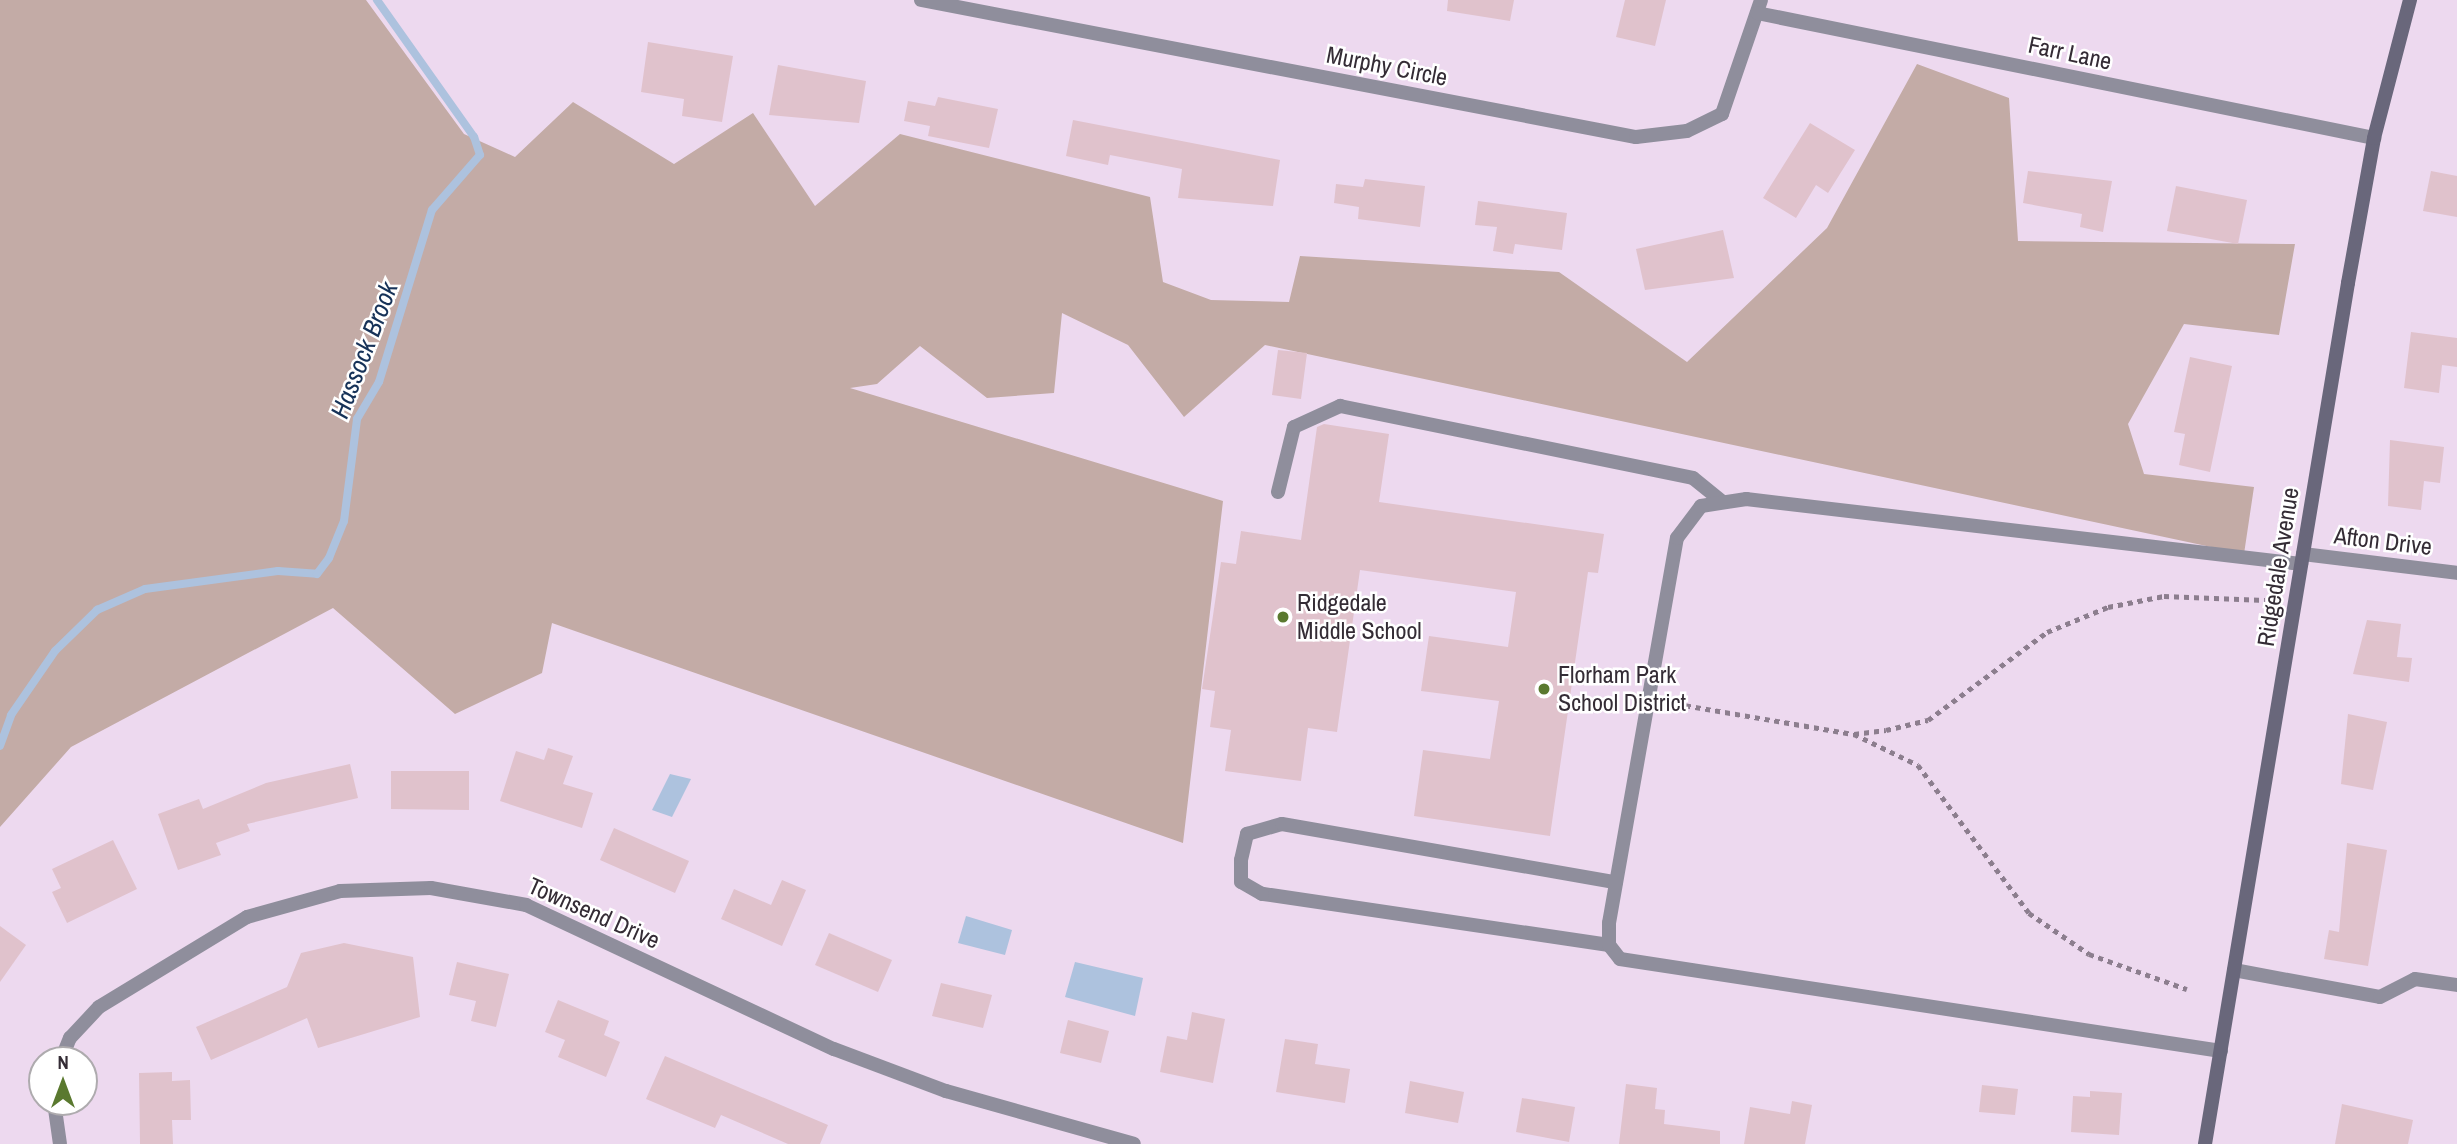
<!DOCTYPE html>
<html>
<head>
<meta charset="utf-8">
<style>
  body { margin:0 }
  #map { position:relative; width:2457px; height:1144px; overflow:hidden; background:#edd9ef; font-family:"Archivo Narrow",sans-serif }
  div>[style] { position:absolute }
  .green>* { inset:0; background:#c3aba6 }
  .water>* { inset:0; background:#adc2de }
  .stream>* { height:8px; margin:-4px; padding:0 4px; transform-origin:4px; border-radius:4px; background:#adc2de }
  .building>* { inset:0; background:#e0c2cc }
  .path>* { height:4.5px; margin-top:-2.25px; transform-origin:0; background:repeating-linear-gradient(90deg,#8c7e8e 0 5px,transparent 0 10px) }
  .lane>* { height:14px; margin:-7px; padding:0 7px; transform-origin:7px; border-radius:7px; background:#8f8e9c }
  .street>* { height:14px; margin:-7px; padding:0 7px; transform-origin:7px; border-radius:7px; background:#8f8e9c }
  .secondary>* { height:14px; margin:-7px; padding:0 7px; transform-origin:7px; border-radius:7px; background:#69677b }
  .dots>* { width:19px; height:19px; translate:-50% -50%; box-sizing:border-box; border:4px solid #fff; border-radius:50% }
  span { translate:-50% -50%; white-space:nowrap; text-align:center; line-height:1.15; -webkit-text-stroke:5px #fff; paint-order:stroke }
  .street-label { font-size:24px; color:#342c35 }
  .poi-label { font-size:24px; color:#342c35 }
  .left { translate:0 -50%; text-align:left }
  .water-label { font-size:26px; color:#163258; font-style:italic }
  .north { position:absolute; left:28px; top:1046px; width:70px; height:70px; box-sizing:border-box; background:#fff; border:2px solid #aeabae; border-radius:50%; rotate:0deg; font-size:19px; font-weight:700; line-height:28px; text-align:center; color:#342c35 }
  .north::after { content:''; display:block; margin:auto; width:24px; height:32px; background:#5a792f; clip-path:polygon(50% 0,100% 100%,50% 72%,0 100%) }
</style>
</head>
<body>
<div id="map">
  <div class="green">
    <i style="clip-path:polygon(0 0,366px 0,464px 134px,515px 157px,573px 102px,674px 164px,753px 113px,815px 206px,900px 134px,1150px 197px,1163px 282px,1211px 300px,1289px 302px,1300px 256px,1559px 272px,1687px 362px,1827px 228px,1917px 64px,2009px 98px,2018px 241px,2295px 244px,2279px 335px,2184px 324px,2128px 424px,2144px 474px,2254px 487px,2244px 554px,1265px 345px,1184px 417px,1128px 345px,1062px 313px,1054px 393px,987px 398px,920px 346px,877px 384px,850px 388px,1223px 501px,1183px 843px,552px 623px,542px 673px,455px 714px,333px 608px,71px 747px,0 827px)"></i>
  </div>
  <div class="water">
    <i style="clip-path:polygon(670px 774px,691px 779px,672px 817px,652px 810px)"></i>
    <i style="clip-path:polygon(966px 916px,1012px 930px,1005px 955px,958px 943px)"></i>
    <i style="clip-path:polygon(1075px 962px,1143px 978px,1135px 1016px,1065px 997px)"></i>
  </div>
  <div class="stream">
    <i style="left:0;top:746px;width:33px;rotate:-70deg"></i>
    <i style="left:11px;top:715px;width:78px;rotate:-55.5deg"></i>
    <i style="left:55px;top:651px;width:59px;rotate:-44.3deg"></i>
    <i style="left:97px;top:610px;width:52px;rotate:-23.6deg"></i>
    <i style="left:145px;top:589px;width:134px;rotate:-7.7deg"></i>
    <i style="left:278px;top:571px;width:39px;rotate:4deg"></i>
    <i style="left:317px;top:574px;width:20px;rotate:-53deg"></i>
    <i style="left:329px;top:558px;width:40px;rotate:-68deg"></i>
    <i style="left:344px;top:521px;width:103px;rotate:-82.7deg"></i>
    <i style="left:357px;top:419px;width:43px;rotate:-59.3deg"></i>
    <i style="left:379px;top:382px;width:180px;rotate:-72.9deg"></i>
    <i style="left:432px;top:210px;width:73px;rotate:-48.9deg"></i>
    <i style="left:480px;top:155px;width:19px;rotate:-108deg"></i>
    <i style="left:474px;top:137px;width:168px;rotate:-125.3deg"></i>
  </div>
  <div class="building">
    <i style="clip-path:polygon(1448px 0,1514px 0,1510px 21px,1447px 11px)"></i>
    <i style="clip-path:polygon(1625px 0,1666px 0,1655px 46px,1616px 37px)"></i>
    <i style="clip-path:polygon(648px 42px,733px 56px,722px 122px,682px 116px,684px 99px,641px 92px)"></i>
    <i style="clip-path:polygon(778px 65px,866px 81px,859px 123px,769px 115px)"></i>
    <i style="clip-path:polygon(938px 97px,998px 109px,989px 148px,928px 136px,930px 126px,904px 121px,908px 101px,935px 106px)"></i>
    <i style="clip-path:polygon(1073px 120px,1280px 160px,1273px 206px,1178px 198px,1182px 169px,1110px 155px,1108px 165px,1066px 156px)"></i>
    <i style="clip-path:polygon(1810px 123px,1855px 150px,1828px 193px,1816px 185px,1796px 218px,1763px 198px)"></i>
    <i style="clip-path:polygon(2028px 171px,2112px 181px,2103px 232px,2080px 227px,2082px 214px,2023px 203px)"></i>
    <i style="clip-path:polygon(2431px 171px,2457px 176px,2457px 217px,2423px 211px)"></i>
    <i style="clip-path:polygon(1365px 179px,1425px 186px,1420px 227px,1358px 219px,1359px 207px,1334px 203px,1336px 184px,1363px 187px)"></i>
    <i style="clip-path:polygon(2176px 186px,2247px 200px,2238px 244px,2167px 231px)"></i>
    <i style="clip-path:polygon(1478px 201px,1567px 213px,1562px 250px,1515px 244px,1513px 254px,1493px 251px,1497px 227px,1475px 225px)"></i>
    <i style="clip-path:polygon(1723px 230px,1734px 278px,1645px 290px,1636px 249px)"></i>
    <i style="clip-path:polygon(2411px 332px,2457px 338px,2457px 367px,2442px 365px,2439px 393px,2404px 388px)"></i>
    <i style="clip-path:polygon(1278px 350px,1307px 353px,1301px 399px,1272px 395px)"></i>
    <i style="clip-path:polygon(2190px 357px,2232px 366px,2210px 472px,2179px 465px,2185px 434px,2174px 432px)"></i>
    <i style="clip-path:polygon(1324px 424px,1389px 434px,1379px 502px,1604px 534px,1598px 573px,1588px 572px,1550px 836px,1414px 816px,1423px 750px,1490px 759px,1499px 701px,1421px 691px,1429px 636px,1508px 647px,1516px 592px,1360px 570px,1337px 732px,1308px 728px,1301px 781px,1225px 771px,1231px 730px,1210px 727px,1215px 691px,1202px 689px,1221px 562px,1236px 564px,1241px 531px,1301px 540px,1317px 427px)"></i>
    <i style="clip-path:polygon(2390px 440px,2444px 447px,2440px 483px,2424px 481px,2421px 510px,2388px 506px)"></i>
    <i style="clip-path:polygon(2367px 620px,2401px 624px,2397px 657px,2412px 658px,2409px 682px,2353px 674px)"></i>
    <i style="clip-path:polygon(2348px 714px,2387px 722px,2373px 790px,2341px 784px)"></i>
    <i style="clip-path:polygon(548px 748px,573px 756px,563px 784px,593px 793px,582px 828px,500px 801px,516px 751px,544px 760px)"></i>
    <i style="clip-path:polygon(350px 764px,358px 798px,247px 824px,250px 831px,216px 843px,221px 855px,178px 870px,158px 814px,199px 799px,203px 809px,266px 783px)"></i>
    <i style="clip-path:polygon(391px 771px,469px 771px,469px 810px,391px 809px)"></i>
    <i style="clip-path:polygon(614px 828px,689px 861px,675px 893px,600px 860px)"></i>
    <i style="clip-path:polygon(113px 840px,137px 889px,67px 923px,52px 892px,61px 888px,52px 869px)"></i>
    <i style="clip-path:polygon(2347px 843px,2387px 850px,2368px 966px,2324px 959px,2329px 930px,2339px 932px)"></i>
    <i style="clip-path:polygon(782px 880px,806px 890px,782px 946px,721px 919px,734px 889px,771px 905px)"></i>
    <i style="clip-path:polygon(0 926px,26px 945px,0 982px)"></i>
    <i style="clip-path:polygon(829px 933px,892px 960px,878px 992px,815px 965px)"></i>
    <i style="clip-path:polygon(344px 943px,413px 957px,420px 1017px,318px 1048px,307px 1018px,211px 1060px,196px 1027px,287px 987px,301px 953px)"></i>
    <i style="clip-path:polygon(457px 962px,509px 974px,496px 1027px,471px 1021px,476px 1001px,449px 995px)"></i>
    <i style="clip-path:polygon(941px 983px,992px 995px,983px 1028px,932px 1016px)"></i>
    <i style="clip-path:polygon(558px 1000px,609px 1021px,604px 1035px,620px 1042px,606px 1077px,558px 1057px,565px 1040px,545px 1032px)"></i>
    <i style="clip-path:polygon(1192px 1012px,1225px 1019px,1213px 1083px,1160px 1072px,1167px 1036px,1187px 1040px)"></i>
    <i style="clip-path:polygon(1068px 1020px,1109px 1031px,1101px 1063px,1060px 1053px)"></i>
    <i style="clip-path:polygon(1285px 1039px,1318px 1044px,1315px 1064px,1350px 1069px,1345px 1103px,1276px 1092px)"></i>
    <i style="clip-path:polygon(665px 1056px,828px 1125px,820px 1144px,788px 1144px,721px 1115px,715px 1128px,646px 1099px)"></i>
    <i style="clip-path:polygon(172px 1072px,172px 1081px,190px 1080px,191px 1120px,172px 1120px,173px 1144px,140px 1144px,139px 1073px)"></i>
    <i style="clip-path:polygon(1410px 1081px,1464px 1092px,1458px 1123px,1405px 1113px)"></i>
    <i style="clip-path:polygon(1626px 1084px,1657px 1088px,1655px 1109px,1665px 1110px,1664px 1124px,1720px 1131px,1720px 1144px,1619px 1144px)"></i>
    <i style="clip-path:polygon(1982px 1085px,2018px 1089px,2015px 1115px,1979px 1112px)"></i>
    <i style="clip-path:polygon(2090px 1091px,2122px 1093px,2119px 1135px,2071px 1132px,2073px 1096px,2090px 1097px)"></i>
    <i style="clip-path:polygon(1522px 1098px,1575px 1107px,1569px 1142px,1516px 1132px)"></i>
    <i style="clip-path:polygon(1792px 1101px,1812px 1105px,1805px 1144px,1744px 1144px,1750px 1107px,1790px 1114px)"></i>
    <i style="clip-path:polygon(2342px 1104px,2413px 1120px,2408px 1144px,2335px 1144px)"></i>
  </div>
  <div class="path">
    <i style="left:1666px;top:702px;width:191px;rotate:9.7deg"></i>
    <i style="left:1854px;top:734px;width:32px;rotate:-7deg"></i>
    <i style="left:1886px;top:730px;width:43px;rotate:-13.4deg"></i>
    <i style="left:1928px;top:720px;width:148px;rotate:-36.5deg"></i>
    <i style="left:2047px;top:632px;width:66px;rotate:-22.3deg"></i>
    <i style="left:2108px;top:607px;width:57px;rotate:-11.1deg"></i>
    <i style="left:2164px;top:596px;width:101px;rotate:2.3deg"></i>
    <i style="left:1854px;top:734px;width:71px;rotate:25.8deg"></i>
    <i style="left:1918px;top:765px;width:185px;rotate:53.1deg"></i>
    <i style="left:2029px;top:913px;width:73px;rotate:34.3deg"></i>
    <i style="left:2089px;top:954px;width:104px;rotate:19.7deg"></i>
  </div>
  <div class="lane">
    <i style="left:1278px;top:492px;width:67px;rotate:-76.2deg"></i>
    <i style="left:1294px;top:427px;width:51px;rotate:-24.5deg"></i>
    <i style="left:1340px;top:406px;width:360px;rotate:11.5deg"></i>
    <i style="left:1693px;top:478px;width:36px;rotate:39deg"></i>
    <i style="left:1609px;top:945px;width:351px;rotate:-171.6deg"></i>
    <i style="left:1262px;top:894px;width:24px;rotate:-150deg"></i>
    <i style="left:1241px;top:882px;width:22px;rotate:-90deg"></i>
    <i style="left:1241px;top:860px;width:27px;rotate:-77deg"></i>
    <i style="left:1247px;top:834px;width:36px;rotate:-16deg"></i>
    <i style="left:1282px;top:824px;width:339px;rotate:9.9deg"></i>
    <i style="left:2234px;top:970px;width:148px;rotate:10.5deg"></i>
    <i style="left:2380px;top:997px;width:39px;rotate:-27deg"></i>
    <i style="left:2415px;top:979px;width:42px;rotate:8.1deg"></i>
    <i style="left:2221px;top:1051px;width:608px;rotate:-171.3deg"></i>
    <i style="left:1620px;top:959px;width:18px;rotate:-128deg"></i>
    <i style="left:1609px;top:945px;width:22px;rotate:-90deg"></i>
    <i style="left:1609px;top:923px;width:391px;rotate:-80deg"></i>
    <i style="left:1677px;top:538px;width:40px;rotate:-53deg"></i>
    <i style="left:1701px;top:506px;width:46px;rotate:-8.8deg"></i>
    <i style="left:1746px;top:499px;width:559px;rotate:6.68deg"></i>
  </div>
  <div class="street">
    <i style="left:921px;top:0;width:728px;rotate:10.85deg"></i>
    <i style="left:1636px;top:137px;width:51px;rotate:-6.7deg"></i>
    <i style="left:1687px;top:131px;width:39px;rotate:-26deg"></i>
    <i style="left:1722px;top:114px;width:120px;rotate:-71.1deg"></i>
    <i style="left:1757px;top:13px;width:630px;rotate:11.45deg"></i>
    <i style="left:2303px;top:554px;width:155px;rotate:7deg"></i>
    <i style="left:61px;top:1060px;width:24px;rotate:-68deg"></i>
    <i style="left:70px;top:1038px;width:42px;rotate:-46.9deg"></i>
    <i style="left:99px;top:1007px;width:173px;rotate:-31.3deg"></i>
    <i style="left:247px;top:917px;width:97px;rotate:-15.6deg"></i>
    <i style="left:340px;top:891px;width:91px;rotate:-1.9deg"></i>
    <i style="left:431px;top:888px;width:97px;rotate:10.1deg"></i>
    <i style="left:526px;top:905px;width:340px;rotate:25.1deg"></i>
    <i style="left:834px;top:1049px;width:120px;rotate:20.6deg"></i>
    <i style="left:946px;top:1091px;width:195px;rotate:15.7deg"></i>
    <i style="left:54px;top:1102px;width:42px;rotate:81.9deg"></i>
  </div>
  <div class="secondary">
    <i style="left:2205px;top:1144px;width:873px;rotate:-80.57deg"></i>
    <i style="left:2348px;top:283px;width:147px;rotate:-79.8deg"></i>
    <i style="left:2374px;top:138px;width:143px;rotate:-75.4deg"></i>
  </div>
  <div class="dots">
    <i style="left:1283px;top:617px;background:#5a792f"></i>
    <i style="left:1544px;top:689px;background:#5a792f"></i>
  </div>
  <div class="street-label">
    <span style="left:2070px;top:53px;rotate:12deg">Farr Lane</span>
    <span style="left:1387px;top:66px;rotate:11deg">Murphy Circle</span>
    <span style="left:2383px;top:541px;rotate:7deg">Afton Drive</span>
    <span style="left:2278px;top:567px;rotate:-81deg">Ridgedale Avenue</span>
    <span style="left:594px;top:913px;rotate:24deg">Townsend Drive</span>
  </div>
  <div class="poi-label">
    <span class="left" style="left:1297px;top:617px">Ridgedale<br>Middle School</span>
    <span class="left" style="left:1558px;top:689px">Florham Park<br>School District</span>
  </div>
  <div class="water-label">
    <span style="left:364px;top:350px;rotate:-69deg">Hassock Brook</span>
  </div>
  <div class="north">N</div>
</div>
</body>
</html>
